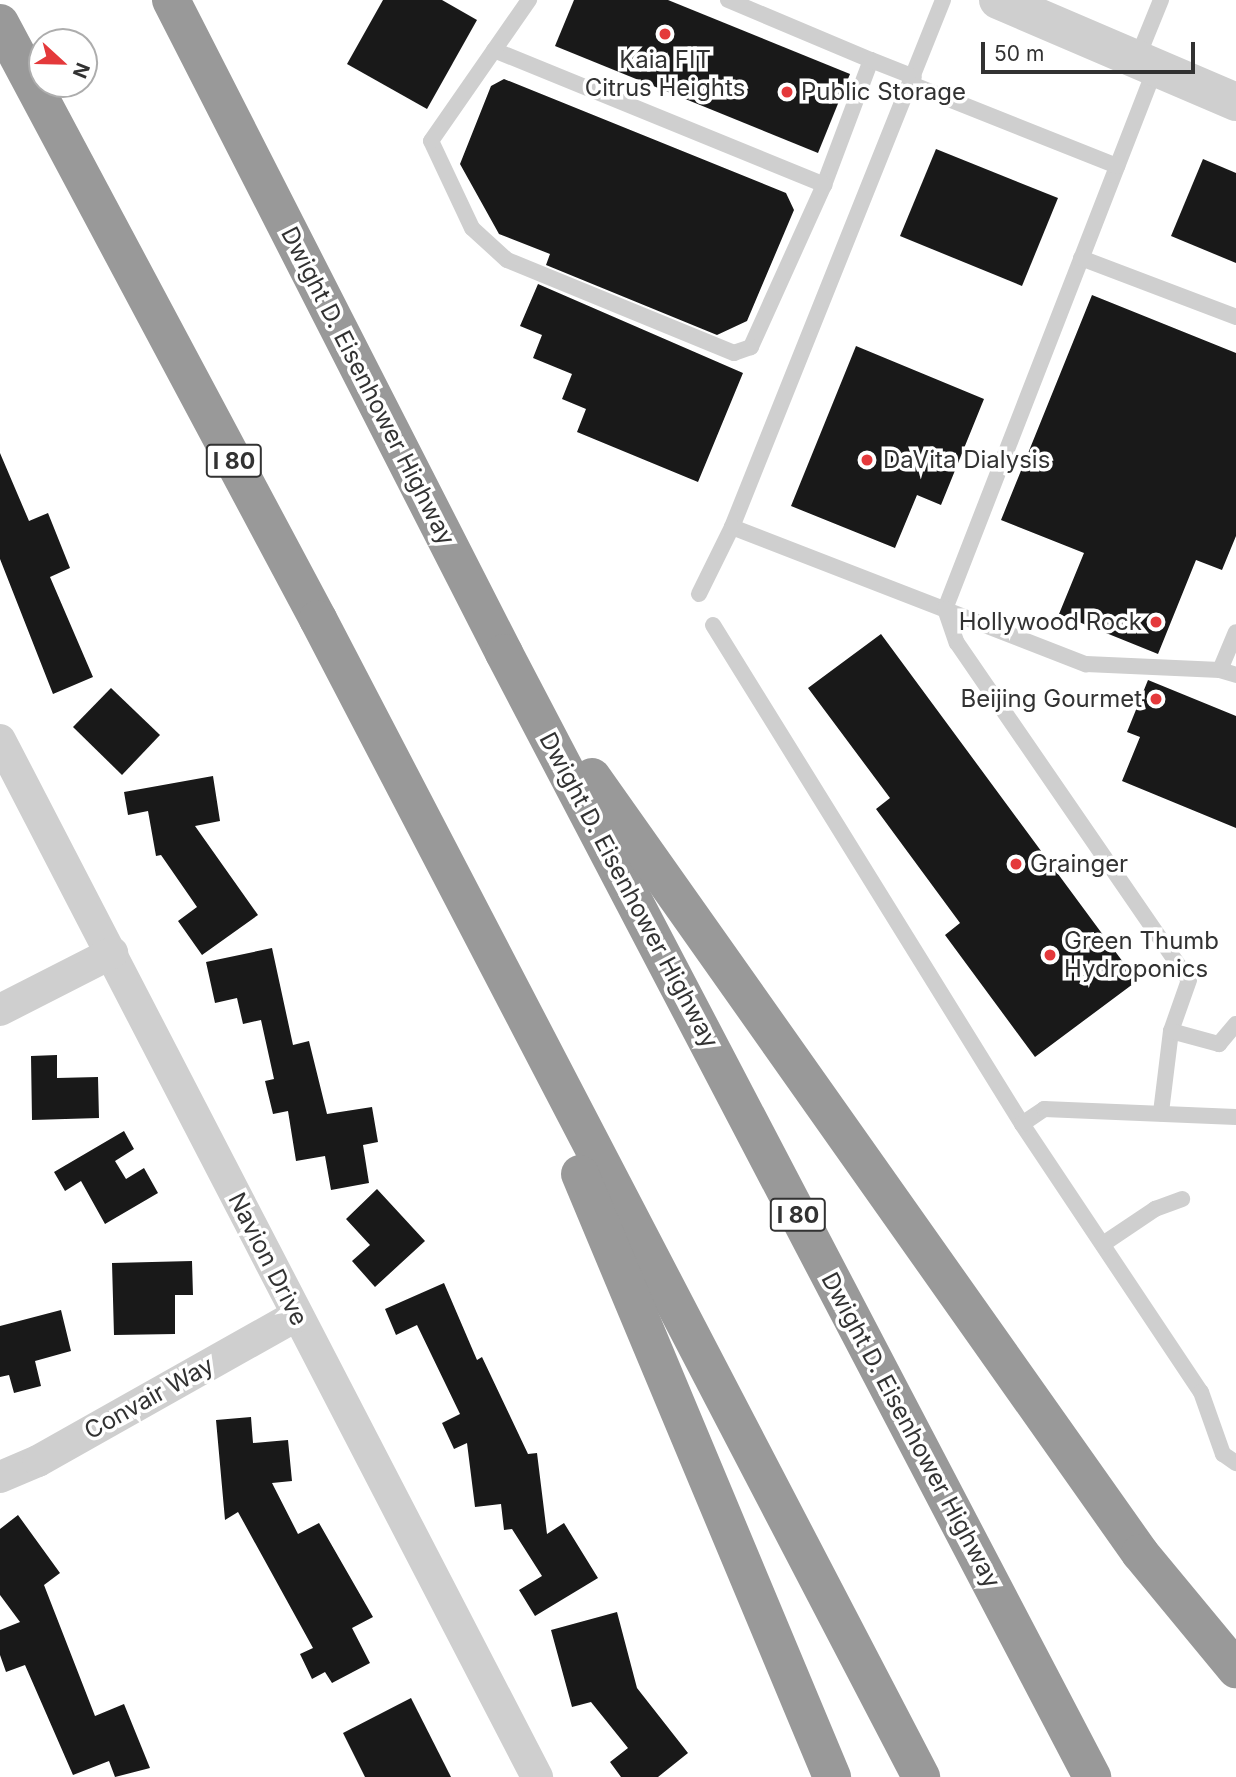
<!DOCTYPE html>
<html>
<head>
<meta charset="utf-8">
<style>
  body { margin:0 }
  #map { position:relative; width:1236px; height:1777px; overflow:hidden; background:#fff; font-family:Inter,sans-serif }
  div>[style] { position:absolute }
  .building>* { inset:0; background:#191919 }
  .service>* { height:16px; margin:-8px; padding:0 8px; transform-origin:8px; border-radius:8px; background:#cfcfcf }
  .minor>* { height:32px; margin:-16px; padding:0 16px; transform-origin:16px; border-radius:16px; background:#cfcfcf }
  .tertiary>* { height:38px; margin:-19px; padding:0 19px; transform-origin:19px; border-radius:19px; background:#cfcfcf }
  .motorway>* { height:38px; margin:-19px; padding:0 19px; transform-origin:19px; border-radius:19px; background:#999 }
  .dots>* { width:19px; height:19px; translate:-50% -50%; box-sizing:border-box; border:4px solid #fff; border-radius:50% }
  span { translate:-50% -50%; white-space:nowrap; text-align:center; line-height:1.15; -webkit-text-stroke:7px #fff; paint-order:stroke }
  .shield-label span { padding:2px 5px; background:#fff; border:2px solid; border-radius:5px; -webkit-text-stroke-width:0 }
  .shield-label { font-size:23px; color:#323232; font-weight:700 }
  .poi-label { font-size:24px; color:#323232 }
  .left { translate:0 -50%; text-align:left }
  .right { translate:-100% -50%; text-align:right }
  .street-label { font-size:24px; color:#323232 }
  .north { position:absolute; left:28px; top:28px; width:70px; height:70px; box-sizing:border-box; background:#fff; border:2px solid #adadad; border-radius:50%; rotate:112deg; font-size:19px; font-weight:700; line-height:28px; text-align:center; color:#323232 }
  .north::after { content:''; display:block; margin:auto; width:24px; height:32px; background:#e4393b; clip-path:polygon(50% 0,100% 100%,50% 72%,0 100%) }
  .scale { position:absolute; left:981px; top:42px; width:214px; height:32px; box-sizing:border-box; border:4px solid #323232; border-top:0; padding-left:9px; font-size:21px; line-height:24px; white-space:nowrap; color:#323232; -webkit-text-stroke:5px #fff; paint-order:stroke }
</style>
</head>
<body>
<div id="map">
  <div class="building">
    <i style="clip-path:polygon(383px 0,442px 0,477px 20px,427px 109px,347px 64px)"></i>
    <i style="clip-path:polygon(574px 0,668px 0,850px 74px,818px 153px,555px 46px)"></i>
    <i style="clip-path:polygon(504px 79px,786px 193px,794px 210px,747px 321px,717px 335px,546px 265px,550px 254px,499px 234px,460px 164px,491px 86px)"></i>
    <i style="clip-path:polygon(936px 149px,1058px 198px,1022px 286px,900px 236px)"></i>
    <i style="clip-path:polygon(1203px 159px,1236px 173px,1236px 263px,1171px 236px)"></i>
    <i style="clip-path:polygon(538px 284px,743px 373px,698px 482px,577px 432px,586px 409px,562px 399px,572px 374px,533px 358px,542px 335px,520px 326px)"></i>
    <i style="clip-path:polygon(1092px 295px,1236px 353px,1236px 536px,1222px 570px,1196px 560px,1158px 654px,1059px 614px,1084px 553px,1001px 520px)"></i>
    <i style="clip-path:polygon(856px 346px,984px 399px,941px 505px,917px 495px,895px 548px,791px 506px)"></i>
    <i style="clip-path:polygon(0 453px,29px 521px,48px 513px,70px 568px,50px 577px,93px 677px,53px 694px,0 559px)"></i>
    <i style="clip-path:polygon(881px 634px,1137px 981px,1035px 1057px,945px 935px,960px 923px,876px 809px,890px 798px,808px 688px)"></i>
    <i style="clip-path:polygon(1148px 680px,1236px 716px,1236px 828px,1122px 781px,1140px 737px,1127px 732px)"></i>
    <i style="clip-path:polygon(111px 688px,160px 735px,122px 775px,73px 727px)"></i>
    <i style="clip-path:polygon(213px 776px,220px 821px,195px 826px,258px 915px,202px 955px,178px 921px,197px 907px,161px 855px,156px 856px,148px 811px,128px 815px,124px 792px)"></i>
    <i style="clip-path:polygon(272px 948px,293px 1045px,309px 1041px,327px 1114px,372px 1107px,378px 1142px,363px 1145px,369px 1183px,331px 1190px,325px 1156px,296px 1161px,288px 1111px,273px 1114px,265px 1081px,274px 1079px,261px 1020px,243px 1024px,237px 998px,215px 1003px,206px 962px)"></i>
    <i style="clip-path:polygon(57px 1055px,57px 1078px,98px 1077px,99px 1118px,32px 1120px,31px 1056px)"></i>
    <i style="clip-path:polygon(124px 1131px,134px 1149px,115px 1161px,126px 1179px,144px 1168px,158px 1193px,105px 1224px,81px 1181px,65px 1191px,54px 1172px)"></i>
    <i style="clip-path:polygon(377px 1189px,425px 1241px,375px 1287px,352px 1261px,370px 1245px,346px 1219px)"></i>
    <i style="clip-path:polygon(192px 1261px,193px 1295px,175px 1295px,175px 1334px,114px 1335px,112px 1263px)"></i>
    <i style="clip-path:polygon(444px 1283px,477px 1360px,482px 1357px,528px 1454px,537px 1453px,547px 1534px,564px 1523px,598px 1578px,535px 1616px,519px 1590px,542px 1576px,512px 1529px,504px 1530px,501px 1504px,475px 1507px,467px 1443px,454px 1449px,442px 1423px,460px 1414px,417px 1325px,396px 1335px,385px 1309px)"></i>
    <i style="clip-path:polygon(61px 1310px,71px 1351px,35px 1361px,41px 1386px,14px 1393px,9px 1375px,0 1377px,0 1326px)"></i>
    <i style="clip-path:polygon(251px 1417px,253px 1443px,288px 1440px,292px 1481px,272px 1483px,298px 1534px,319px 1523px,373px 1617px,352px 1628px,370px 1663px,332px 1683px,325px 1672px,312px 1679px,300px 1654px,313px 1648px,238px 1512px,225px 1520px,216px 1420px)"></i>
    <i style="clip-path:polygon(18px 1515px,60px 1573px,44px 1585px,95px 1716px,124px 1704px,150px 1768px,115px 1777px,109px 1761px,73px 1775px,25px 1665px,6px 1672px,0 1655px,0 1630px,20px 1622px,0 1595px,0 1529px)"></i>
    <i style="clip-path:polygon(617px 1612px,637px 1688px,688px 1753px,658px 1777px,621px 1777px,610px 1762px,628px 1748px,591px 1702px,572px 1707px,551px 1630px)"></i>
    <i style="clip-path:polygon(411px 1698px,451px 1777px,365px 1777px,343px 1733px)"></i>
  </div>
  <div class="service">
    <i style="left:728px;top:0;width:155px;rotate:22.8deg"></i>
    <i style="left:871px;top:60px;width:134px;rotate:110.6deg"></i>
    <i style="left:943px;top:0;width:568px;rotate:111.82deg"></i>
    <i style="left:732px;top:527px;width:380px;rotate:21.2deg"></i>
    <i style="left:1086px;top:664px;width:134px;rotate:2.6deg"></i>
    <i style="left:1220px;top:670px;width:17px;rotate:17deg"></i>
    <i style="left:494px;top:50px;width:357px;rotate:22.2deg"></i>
    <i style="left:824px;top:185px;width:178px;rotate:114.3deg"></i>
    <i style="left:751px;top:347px;width:18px;rotate:161deg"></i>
    <i style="left:734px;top:353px;width:245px;rotate:-157.7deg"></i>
    <i style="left:507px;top:260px;width:47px;rotate:-137.6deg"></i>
    <i style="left:472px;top:228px;width:96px;rotate:-115.2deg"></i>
    <i style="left:431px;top:141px;width:172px;rotate:-55.2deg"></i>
    <i style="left:1137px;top:59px;width:64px;rotate:-67.9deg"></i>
    <i style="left:871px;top:60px;width:46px;rotate:21.6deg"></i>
    <i style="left:1155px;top:69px;width:579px;rotate:111.25deg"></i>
    <i style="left:945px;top:609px;width:36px;rotate:71deg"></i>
    <i style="left:957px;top:643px;width:409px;rotate:55.5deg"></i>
    <i style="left:1189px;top:980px;width:54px;rotate:109.4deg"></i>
    <i style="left:1171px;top:1031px;width:83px;rotate:97deg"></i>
    <i style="left:911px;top:84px;width:222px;rotate:21.7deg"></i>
    <i style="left:1081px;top:258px;width:166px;rotate:20.8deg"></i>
    <i style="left:699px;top:594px;width:75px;rotate:-63.8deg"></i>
    <i style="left:713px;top:625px;width:587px;rotate:58.23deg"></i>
    <i style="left:1022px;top:1124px;width:322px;rotate:56.3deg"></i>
    <i style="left:1201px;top:1392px;width:66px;rotate:70.5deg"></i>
    <i style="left:1223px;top:1454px;width:16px;rotate:35deg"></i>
    <i style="left:1220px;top:670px;width:41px;rotate:-67.2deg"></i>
    <i style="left:1171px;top:1031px;width:50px;rotate:15.2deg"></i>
    <i style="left:1219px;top:1044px;width:26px;rotate:-50deg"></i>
    <i style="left:1022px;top:1124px;width:27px;rotate:-34deg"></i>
    <i style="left:1044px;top:1109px;width:192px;rotate:2.4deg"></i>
    <i style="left:1103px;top:1244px;width:63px;rotate:-33.9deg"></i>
    <i style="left:1155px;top:1209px;width:29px;rotate:-20deg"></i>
  </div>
  <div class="minor">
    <i style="left:0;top:740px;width:1168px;rotate:62.62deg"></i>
    <i style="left:0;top:1010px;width:126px;rotate:-27deg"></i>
    <i style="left:0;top:1477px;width:41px;rotate:-22.8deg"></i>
    <i style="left:38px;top:1461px;width:297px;rotate:-29.4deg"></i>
  </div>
  <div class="tertiary">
    <i style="left:998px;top:0;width:259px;rotate:23.2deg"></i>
  </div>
  <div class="motorway">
    <i style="left:171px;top:0;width:733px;rotate:62.98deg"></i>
    <i style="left:504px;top:653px;width:1269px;rotate:62.38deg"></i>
    <i style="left:0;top:23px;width:676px;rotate:61.92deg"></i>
    <i style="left:318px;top:619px;width:1306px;rotate:62.49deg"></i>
    <i style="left:592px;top:777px;width:950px;rotate:54.77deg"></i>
    <i style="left:1140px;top:1553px;width:151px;rotate:50.4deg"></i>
    <i style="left:580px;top:1174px;width:654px;rotate:67.32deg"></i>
  </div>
  <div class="dots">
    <i style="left:665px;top:34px;background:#e4393b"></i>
    <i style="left:787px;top:92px;background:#e4393b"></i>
    <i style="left:867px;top:460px;background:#e4393b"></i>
    <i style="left:1156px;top:622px;background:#e4393b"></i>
    <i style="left:1156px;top:699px;background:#e4393b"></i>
    <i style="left:1016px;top:864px;background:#e4393b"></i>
    <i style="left:1050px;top:955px;background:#e4393b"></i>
  </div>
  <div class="shield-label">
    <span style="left:234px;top:461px">I 80</span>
    <span style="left:798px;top:1215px">I 80</span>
  </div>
  <div class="poi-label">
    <span style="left:665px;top:74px">Kaia FIT<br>Citrus Heights</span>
    <span class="left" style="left:801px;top:92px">Public Storage</span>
    <span class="left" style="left:883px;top:460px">DaVita Dialysis</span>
    <span class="right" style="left:1142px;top:622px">Hollywood Rock</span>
    <span class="right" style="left:1142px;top:699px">Beijing Gourmet</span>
    <span class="left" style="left:1030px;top:864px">Grainger</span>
    <span class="left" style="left:1064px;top:955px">Green Thumb<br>Hydroponics</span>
  </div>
  <div class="street-label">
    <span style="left:368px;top:386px;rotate:63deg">Dwight D. Eisenhower Highway</span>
    <span style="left:629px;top:890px;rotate:62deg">Dwight D. Eisenhower Highway</span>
    <span style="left:268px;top:1259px;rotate:63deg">Navion Drive</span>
    <span style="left:149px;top:1398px;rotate:-29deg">Convair Way</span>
    <span style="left:911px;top:1430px;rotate:62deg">Dwight D. Eisenhower Highway</span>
  </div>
  <div class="north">N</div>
  <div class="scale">50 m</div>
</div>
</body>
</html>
